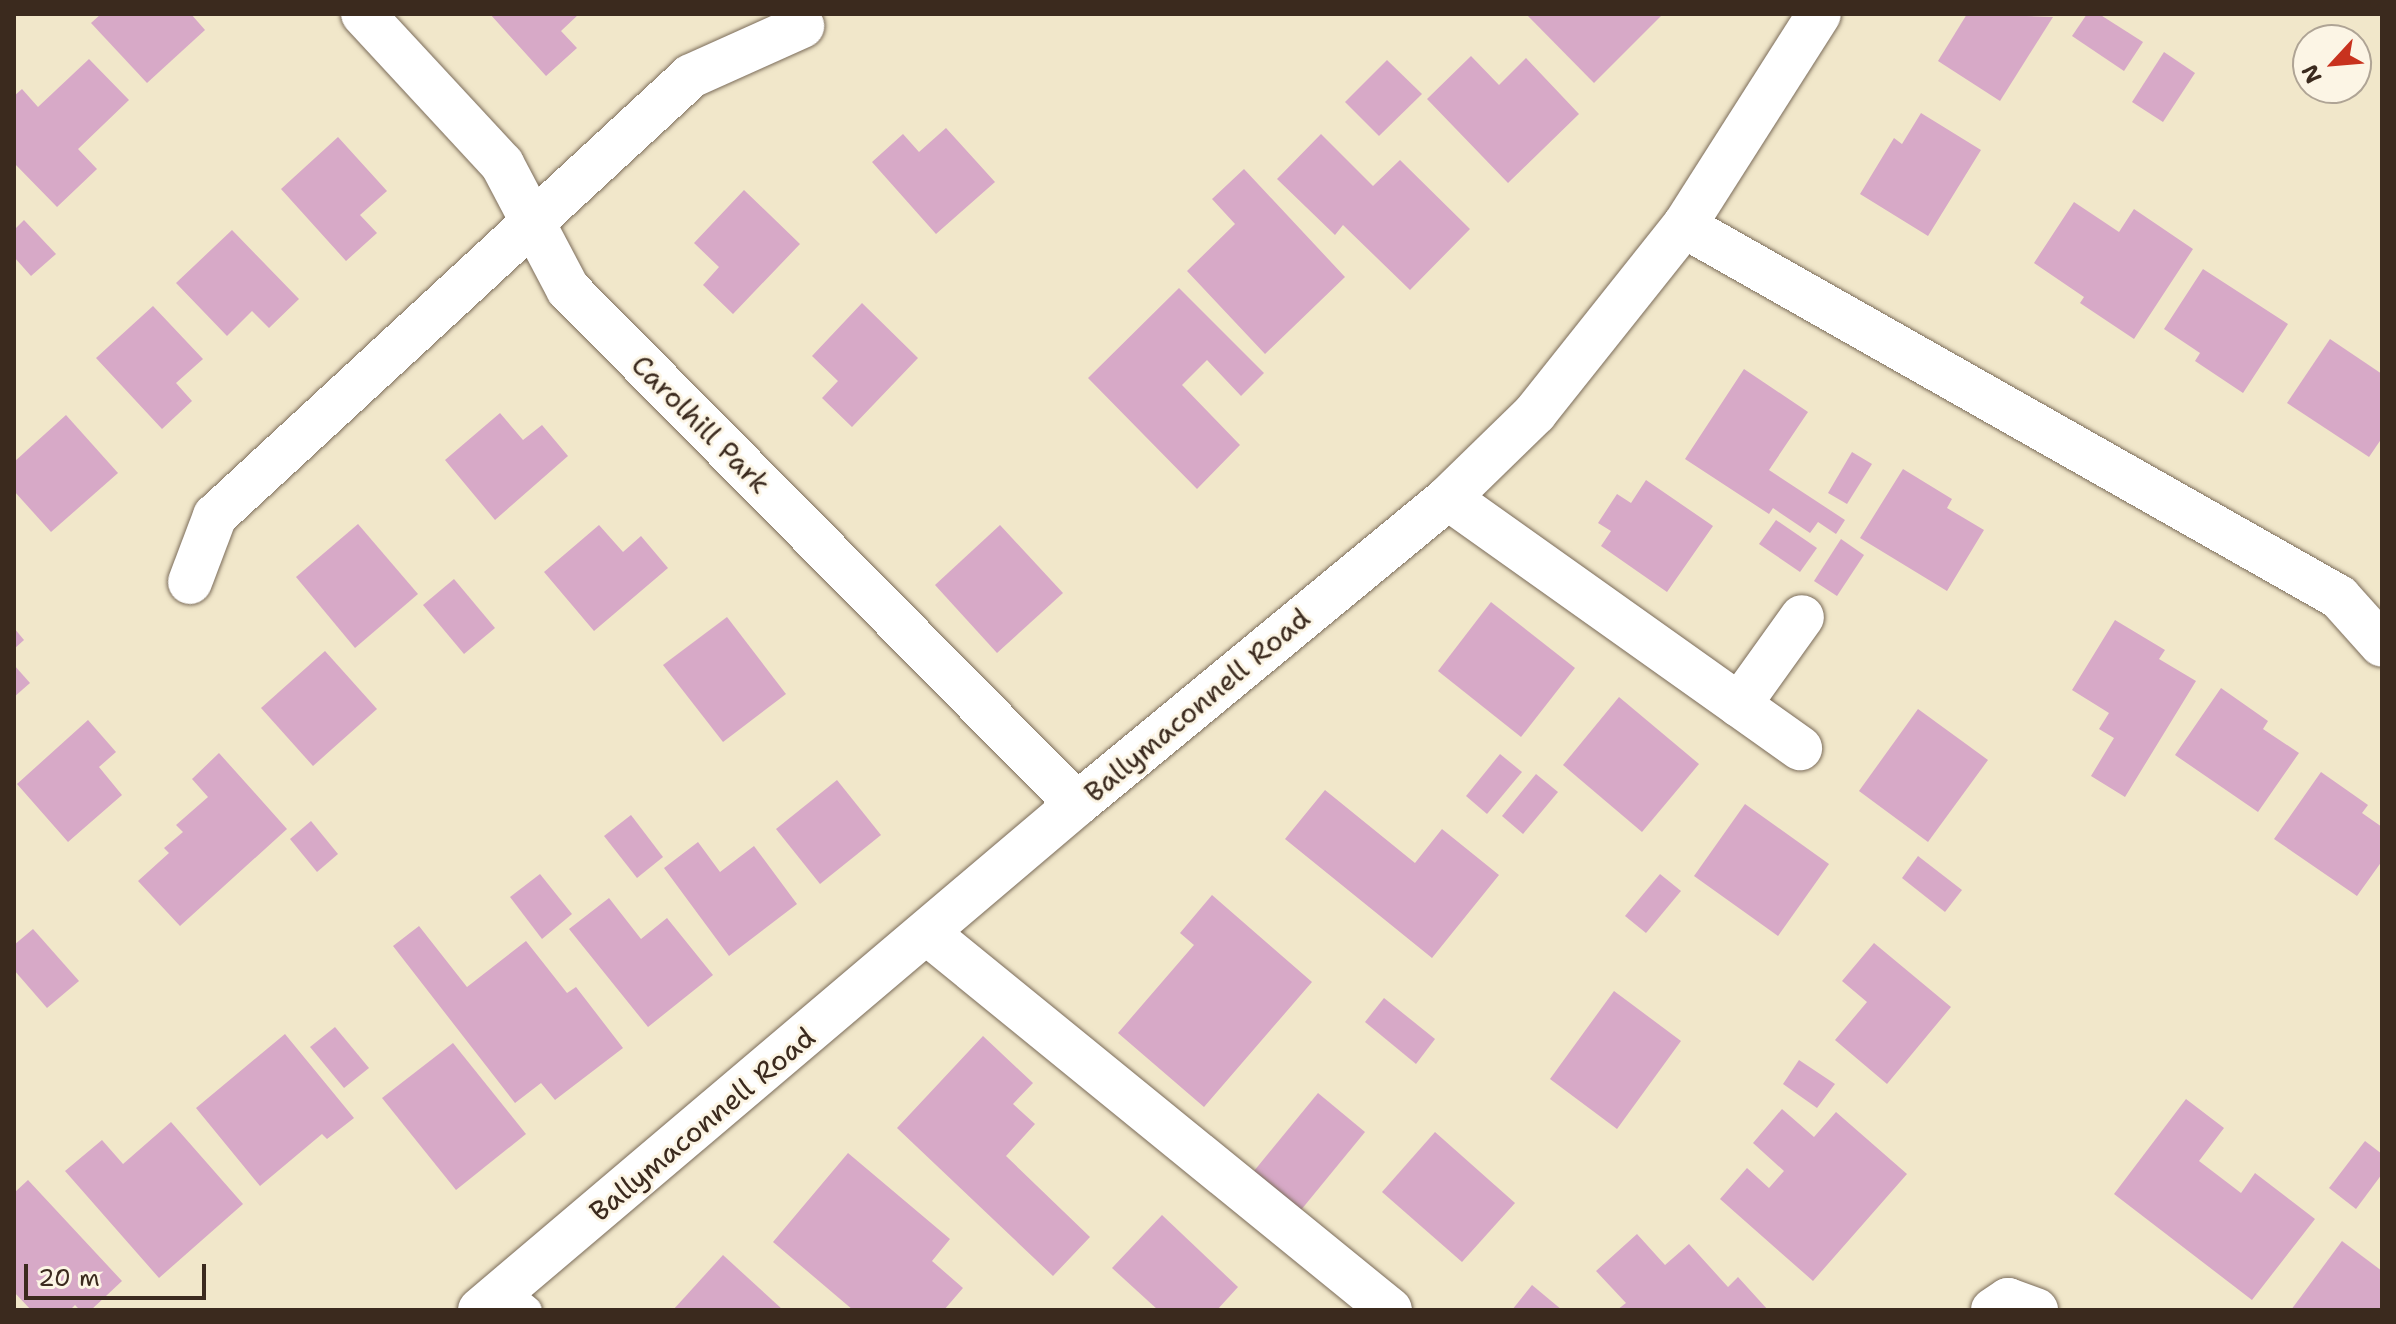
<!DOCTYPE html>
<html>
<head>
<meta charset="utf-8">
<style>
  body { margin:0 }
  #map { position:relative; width:2396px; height:1324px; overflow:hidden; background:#f1e7ca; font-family:"Shantell Sans",sans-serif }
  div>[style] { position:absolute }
  .building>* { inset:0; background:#d7a9c7 }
  .roads { filter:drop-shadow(0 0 2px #7b6c5a) drop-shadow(0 0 2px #7b6c5a) }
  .lane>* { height:26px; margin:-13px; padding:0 13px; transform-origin:13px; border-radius:13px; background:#fff }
  .street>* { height:44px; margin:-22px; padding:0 22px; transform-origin:22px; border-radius:22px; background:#fff }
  span { translate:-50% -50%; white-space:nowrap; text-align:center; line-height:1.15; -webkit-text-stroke:6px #fcf5e5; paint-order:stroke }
  .street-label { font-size:28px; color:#3b2a1e }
  .frame { position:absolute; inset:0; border:16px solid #3b2a1e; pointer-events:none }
  .north { position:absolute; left:2292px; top:24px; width:80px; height:80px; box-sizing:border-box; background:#fcf5e5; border:2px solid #afa495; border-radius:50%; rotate:244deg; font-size:22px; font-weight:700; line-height:32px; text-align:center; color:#3b2a1e }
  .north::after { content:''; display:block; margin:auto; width:28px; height:36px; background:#c8321e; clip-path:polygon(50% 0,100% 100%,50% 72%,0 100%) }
  .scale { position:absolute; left:24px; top:1264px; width:182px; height:36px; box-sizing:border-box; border:4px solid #3b2a1e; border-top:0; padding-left:10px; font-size:24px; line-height:28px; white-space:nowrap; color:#3b2a1e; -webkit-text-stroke:6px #fcf5e5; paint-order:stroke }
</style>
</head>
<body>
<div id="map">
  <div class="building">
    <i style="clip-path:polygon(101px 14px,191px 14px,205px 30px,147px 83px,91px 23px)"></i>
    <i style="clip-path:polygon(490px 14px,579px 14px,561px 31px,577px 48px,546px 76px)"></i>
    <i style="clip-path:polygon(1526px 14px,1663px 14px,1594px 83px)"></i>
    <i style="clip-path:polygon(1967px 14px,2053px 17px,2000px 101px,1938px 61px)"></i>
    <i style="clip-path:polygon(2087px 14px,2099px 14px,2143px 42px,2124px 71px,2072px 36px)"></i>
    <i style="clip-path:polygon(2164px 52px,2195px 73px,2163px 122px,2132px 102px)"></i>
    <i style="clip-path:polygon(1471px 56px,1499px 85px,1526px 58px,1579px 114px,1508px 183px,1427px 99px)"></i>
    <i style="clip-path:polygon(89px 59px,129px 100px,78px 149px,97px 169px,57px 207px,14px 163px,14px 96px,22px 89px,38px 107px)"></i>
    <i style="clip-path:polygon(1387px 60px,1422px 94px,1379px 136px,1345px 102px)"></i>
    <i style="clip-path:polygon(1921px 113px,1981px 150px,1928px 236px,1860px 194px,1894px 138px,1902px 144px)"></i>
    <i style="clip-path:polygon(946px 128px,995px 182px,936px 234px,872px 162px,903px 134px,919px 152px)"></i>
    <i style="clip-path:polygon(1321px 134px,1373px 186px,1400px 160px,1470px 229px,1410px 290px,1343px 225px,1335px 235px,1277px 179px)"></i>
    <i style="clip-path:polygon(338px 137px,387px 191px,360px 215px,377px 233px,346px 261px,281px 189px)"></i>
    <i style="clip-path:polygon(1244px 169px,1345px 277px,1265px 354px,1187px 271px,1235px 224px,1212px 199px)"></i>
    <i style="clip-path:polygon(744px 190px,800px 244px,733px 314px,703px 285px,719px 267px,694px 243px)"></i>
    <i style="clip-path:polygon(2074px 202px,2119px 232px,2134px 209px,2193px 249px,2134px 339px,2080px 303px,2084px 297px,2034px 263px)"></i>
    <i style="clip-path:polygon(24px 220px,56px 254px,31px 276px,14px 257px,14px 230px)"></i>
    <i style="clip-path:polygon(232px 230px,299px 299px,269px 328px,252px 311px,227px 336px,176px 283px)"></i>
    <i style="clip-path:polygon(2203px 269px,2288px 324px,2243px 393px,2195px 361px,2200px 353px,2164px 329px)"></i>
    <i style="clip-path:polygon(1179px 288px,1264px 373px,1241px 396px,1207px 360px,1182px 385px,1240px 445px,1197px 489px,1088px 378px)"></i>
    <i style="clip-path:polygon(862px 303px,918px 358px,852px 427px,822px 398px,838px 381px,812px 356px)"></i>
    <i style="clip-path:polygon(153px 306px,203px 359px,176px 383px,192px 401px,162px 429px,96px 358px)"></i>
    <i style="clip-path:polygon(2330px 339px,2382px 374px,2382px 438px,2369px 457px,2287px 403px)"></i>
    <i style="clip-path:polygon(1744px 369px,1808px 412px,1769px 470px,1845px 520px,1836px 534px,1818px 522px,1810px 533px,1773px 508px,1769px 514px,1685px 459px)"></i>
    <i style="clip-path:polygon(500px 413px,523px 440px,542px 425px,568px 456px,495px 520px,445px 460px)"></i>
    <i style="clip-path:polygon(66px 415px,118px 473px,51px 532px,14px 491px,14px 462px)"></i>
    <i style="clip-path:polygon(1852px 452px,1872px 464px,1847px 504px,1828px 493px)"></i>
    <i style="clip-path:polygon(1903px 469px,1952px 499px,1947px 508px,1984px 530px,1947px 591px,1860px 538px)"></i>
    <i style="clip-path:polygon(1646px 480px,1713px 526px,1667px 592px,1601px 546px,1611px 531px,1598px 523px,1617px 494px,1631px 503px)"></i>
    <i style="clip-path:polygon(1776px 520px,1817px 548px,1800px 572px,1759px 544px)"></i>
    <i style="clip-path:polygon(358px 524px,418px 594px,355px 648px,296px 577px)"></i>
    <i style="clip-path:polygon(599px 525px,623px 552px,641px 536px,668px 568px,594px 631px,544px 572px)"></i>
    <i style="clip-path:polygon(1000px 525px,1063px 593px,997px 653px,935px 585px)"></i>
    <i style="clip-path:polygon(1841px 539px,1864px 555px,1837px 596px,1814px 581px)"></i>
    <i style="clip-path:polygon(454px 579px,495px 628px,464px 654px,423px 605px)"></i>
    <i style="clip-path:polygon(1491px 602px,1575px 668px,1521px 737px,1438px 671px)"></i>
    <i style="clip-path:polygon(727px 617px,786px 694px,723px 742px,663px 665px)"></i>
    <i style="clip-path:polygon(2115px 620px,2165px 650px,2159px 659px,2196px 681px,2125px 797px,2091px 776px,2114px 738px,2099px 729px,2109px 713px,2072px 690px)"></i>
    <i style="clip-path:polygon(14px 628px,24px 640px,14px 649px)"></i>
    <i style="clip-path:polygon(325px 651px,377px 709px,313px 766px,261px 708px)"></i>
    <i style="clip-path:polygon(14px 665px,30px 683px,14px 697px)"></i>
    <i style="clip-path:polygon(2221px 688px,2268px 721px,2263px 729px,2299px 753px,2258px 812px,2175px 755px)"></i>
    <i style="clip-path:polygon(1619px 697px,1699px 764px,1642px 832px,1563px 765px)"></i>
    <i style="clip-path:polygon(1918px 709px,1988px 760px,1928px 842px,1859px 791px)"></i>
    <i style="clip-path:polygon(88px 720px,116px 752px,99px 767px,122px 795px,68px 842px,17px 784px)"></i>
    <i style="clip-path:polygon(219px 753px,287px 829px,180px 926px,138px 881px,169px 853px,164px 848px,183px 832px,176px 825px,208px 797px,192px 779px)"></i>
    <i style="clip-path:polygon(1500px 754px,1522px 772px,1487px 814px,1466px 796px)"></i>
    <i style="clip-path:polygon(2321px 772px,2368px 805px,2362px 813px,2382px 827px,2382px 861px,2357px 896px,2274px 839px)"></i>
    <i style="clip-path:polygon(1536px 774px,1558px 792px,1523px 834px,1502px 816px)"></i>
    <i style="clip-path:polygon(837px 780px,881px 835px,820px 884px,776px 829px)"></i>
    <i style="clip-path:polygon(1325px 790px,1415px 863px,1442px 829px,1499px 875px,1432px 958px,1285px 839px)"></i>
    <i style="clip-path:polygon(1745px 804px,1829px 864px,1778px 936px,1694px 876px)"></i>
    <i style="clip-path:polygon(631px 815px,663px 857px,637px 878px,604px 836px)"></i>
    <i style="clip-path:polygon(311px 821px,338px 854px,317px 872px,290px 839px)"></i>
    <i style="clip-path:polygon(698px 842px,720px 872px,754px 846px,797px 904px,729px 956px,664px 868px)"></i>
    <i style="clip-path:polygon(1918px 856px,1962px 890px,1945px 912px,1902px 878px)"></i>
    <i style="clip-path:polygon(540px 874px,572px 914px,542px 939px,510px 897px)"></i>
    <i style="clip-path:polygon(1660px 874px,1681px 891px,1646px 933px,1625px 916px)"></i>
    <i style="clip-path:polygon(1212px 895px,1312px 982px,1204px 1107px,1118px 1033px,1194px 945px,1180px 933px)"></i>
    <i style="clip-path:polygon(609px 898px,641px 939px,667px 918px,713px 975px,648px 1027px,569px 929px)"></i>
    <i style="clip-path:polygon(419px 926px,467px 987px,526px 941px,567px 993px,576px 987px,623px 1048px,555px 1100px,541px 1083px,515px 1103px,393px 946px)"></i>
    <i style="clip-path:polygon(33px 929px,79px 981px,47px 1008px,14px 970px,14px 945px)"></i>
    <i style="clip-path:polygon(1874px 943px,1951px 1007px,1887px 1084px,1835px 1040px,1867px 1002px,1842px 981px)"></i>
    <i style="clip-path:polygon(1614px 991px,1681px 1041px,1617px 1129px,1550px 1079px)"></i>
    <i style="clip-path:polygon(1384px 998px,1435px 1039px,1416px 1064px,1365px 1022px)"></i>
    <i style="clip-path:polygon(335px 1027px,369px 1068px,344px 1088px,310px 1047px)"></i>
    <i style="clip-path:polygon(285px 1034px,354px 1118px,327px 1139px,322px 1134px,260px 1186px,196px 1108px)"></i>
    <i style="clip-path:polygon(983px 1036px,1033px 1083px,1013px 1104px,1035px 1124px,1006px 1156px,1090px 1237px,1053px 1276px,897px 1128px)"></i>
    <i style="clip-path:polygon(453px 1043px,526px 1134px,456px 1190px,382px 1098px)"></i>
    <i style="clip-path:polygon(1799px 1060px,1835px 1084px,1817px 1108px,1783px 1084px)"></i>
    <i style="clip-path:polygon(1318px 1093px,1365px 1132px,1301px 1210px,1254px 1171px)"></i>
    <i style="clip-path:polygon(2186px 1099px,2224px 1128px,2199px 1161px,2241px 1193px,2255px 1173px,2315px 1219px,2252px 1300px,2114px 1194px)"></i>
    <i style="clip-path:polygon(1782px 1109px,1814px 1137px,1836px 1112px,1907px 1174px,1813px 1281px,1720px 1199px,1747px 1168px,1769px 1188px,1784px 1171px,1753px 1143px)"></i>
    <i style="clip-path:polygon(171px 1122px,243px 1204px,159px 1278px,65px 1171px,102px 1140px,123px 1164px)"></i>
    <i style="clip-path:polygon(1435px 1132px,1515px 1203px,1462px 1262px,1382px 1192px)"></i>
    <i style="clip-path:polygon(2365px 1141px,2382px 1154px,2382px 1174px,2356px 1209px,2329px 1188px)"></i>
    <i style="clip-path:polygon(848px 1153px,950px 1239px,932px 1261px,963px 1288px,944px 1310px,853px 1310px,773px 1242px)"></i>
    <i style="clip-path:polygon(28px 1180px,122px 1281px,91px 1310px,80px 1310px,75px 1305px,70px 1310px,31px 1310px,14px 1292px,14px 1193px)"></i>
    <i style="clip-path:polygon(1162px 1215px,1238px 1287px,1217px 1310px,1158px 1310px,1112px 1268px)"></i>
    <i style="clip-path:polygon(1637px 1234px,1665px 1265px,1689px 1244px,1728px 1287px,1738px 1277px,1768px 1310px,1617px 1310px,1626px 1303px,1596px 1271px)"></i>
    <i style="clip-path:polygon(2342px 1241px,2382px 1271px,2382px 1310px,2291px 1310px)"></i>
    <i style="clip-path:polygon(723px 1255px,783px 1310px,673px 1310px)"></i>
    <i style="clip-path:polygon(1532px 1285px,1562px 1310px,1512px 1310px)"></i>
  </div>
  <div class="roads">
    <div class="lane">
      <i style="left:505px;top:1290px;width:31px;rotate:40deg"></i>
    </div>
    <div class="street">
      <i style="left:363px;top:14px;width:205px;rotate:47.2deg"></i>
      <i style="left:502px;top:164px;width:141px;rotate:62.2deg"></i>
      <i style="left:568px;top:289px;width:724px;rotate:45.34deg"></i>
      <i style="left:1684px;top:226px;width:753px;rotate:29.53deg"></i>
      <i style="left:2339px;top:597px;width:64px;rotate:48.1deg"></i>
      <i style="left:1448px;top:498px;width:432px;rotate:35.4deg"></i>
      <i style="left:190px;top:582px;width:71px;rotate:-69.3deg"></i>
      <i style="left:215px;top:516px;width:648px;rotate:-42.75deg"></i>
      <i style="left:691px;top:76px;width:122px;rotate:-24.2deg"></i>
      <i style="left:1739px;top:705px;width:108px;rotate:-54.4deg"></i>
      <i style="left:927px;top:933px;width:597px;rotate:39.15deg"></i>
      <i style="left:480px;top:1310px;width:783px;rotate:-40.28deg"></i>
      <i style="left:1077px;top:804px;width:481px;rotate:-39.5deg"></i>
      <i style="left:1448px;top:498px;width:122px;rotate:-44.3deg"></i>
      <i style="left:1535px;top:413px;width:239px;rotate:-51.5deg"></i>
      <i style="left:1684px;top:226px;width:251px;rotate:-57.5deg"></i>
      <i style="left:1993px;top:1310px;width:18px;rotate:-34deg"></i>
      <i style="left:2008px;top:1300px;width:30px;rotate:20deg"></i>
    </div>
  </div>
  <div class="street-label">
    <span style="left:701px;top:424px;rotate:45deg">Carolhill Park</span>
    <span style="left:1197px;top:705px;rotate:-40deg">Ballymaconnell Road</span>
    <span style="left:702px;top:1124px;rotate:-40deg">Ballymaconnell Road</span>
  </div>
  <div class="frame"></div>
  <div class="north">N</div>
  <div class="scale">20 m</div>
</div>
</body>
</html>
